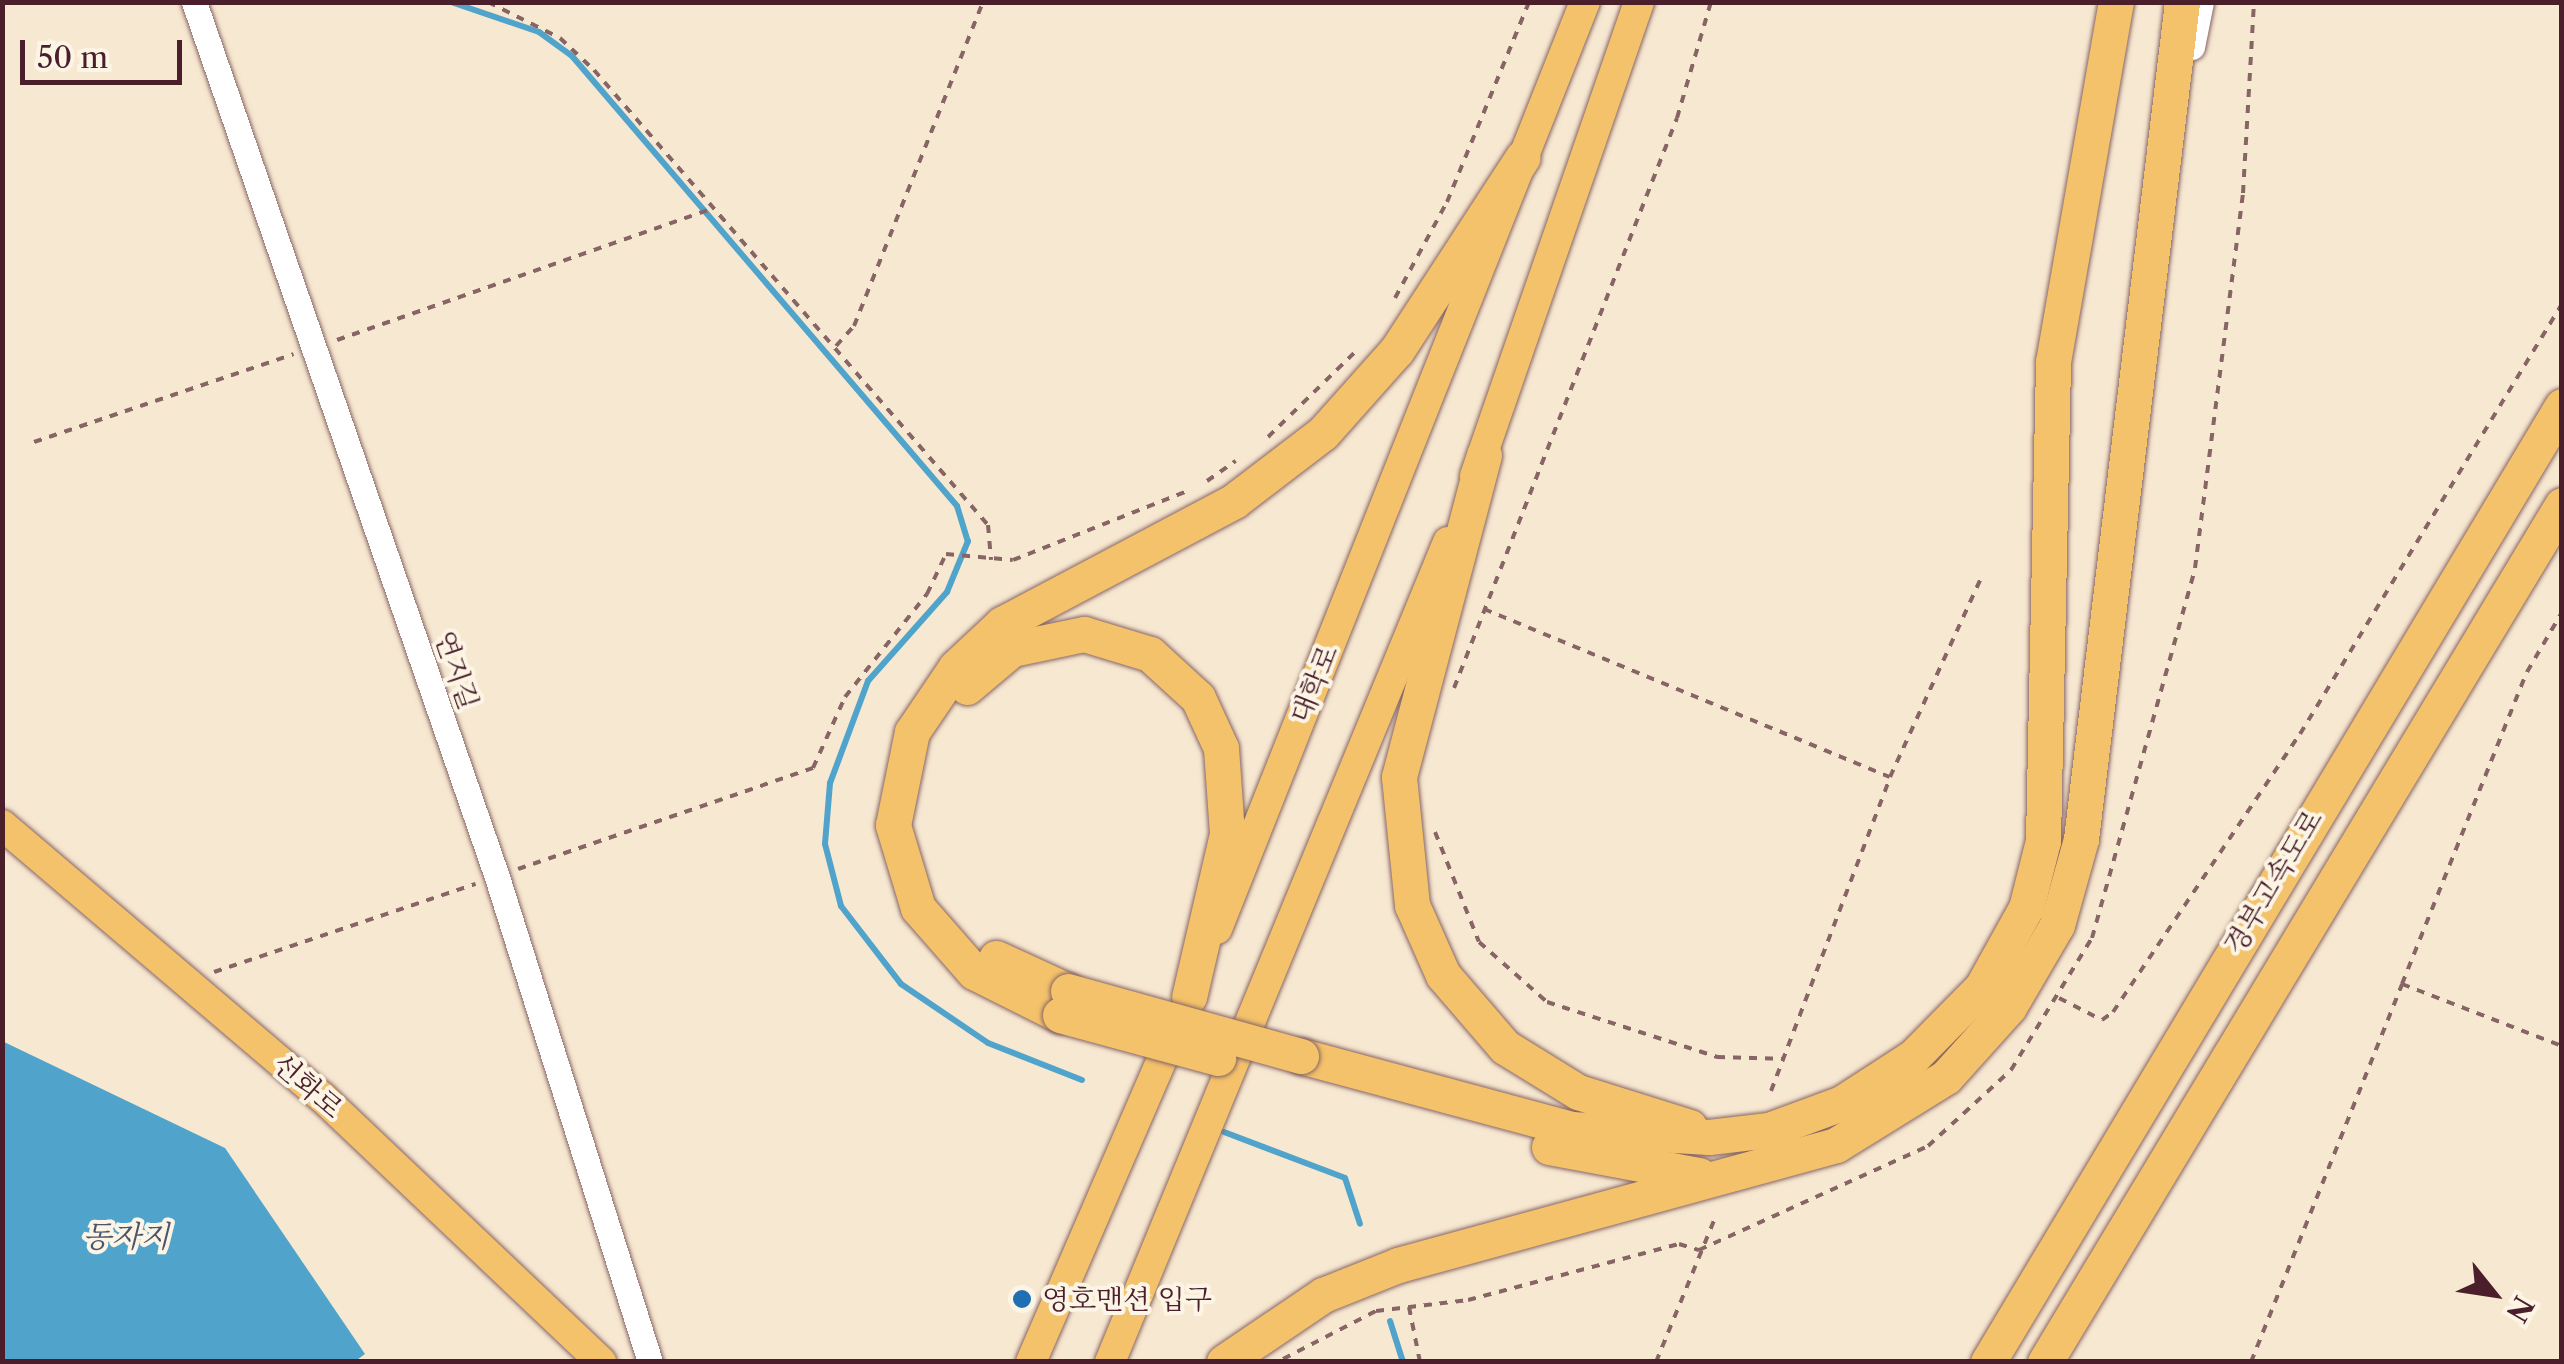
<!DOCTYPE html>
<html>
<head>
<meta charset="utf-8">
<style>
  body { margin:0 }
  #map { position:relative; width:2564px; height:1364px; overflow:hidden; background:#f7e8d1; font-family:"Libre Caslon Text","Noto Serif KR",serif }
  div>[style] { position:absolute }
  .water>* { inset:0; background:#50a4cb }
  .stream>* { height:6px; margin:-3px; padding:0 3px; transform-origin:3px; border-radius:3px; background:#50a4cb }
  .path>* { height:4px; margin-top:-2px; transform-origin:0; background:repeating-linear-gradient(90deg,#876565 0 8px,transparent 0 16px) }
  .roads { filter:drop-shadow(0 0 2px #876565) drop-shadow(0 0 2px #876565) }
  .minor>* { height:25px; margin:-12.5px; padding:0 12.5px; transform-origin:12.5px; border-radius:12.5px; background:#fff }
  .major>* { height:30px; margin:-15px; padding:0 15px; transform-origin:15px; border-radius:15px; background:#f4c26a }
  .highway>* { height:35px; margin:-17.5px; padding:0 17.5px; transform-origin:17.5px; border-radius:17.5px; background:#f4c26a }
  .bridges { filter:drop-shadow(0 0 2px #876565) drop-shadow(0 0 2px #876565) }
  .highway-bridge>* { height:35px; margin:-17.5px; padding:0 17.5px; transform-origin:17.5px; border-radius:17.5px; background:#f4c26a }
  .dots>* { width:28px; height:28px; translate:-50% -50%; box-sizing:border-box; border:5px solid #fcf5e5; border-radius:50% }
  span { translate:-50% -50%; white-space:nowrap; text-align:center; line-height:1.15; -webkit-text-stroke:8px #fcf5e5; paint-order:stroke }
  .street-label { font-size:28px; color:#4a1f2b }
  .poi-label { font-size:28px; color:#4a1f2b }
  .left { translate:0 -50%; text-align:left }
  .water-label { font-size:30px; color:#4c546b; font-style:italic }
  .frame { position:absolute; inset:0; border:5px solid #4a1f2b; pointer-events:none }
  .north { position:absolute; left:2444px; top:1244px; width:100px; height:100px; -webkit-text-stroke:8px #fcf5e5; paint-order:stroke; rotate:120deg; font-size:28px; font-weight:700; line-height:40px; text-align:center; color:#4a1f2b }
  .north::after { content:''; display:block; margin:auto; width:35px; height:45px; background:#4a1f2b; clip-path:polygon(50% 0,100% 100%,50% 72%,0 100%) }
  .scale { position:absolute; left:20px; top:40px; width:162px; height:45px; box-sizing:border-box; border:5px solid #4a1f2b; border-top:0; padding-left:12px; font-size:30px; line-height:35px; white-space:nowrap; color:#4a1f2b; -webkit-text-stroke:8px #fcf5e5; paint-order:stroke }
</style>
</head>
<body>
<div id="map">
  <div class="water">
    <i style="clip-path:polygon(2px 1041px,225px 1148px,365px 1354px,354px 1362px,3px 1361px)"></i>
  </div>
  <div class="stream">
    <i style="left:451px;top:2px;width:93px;rotate:18.8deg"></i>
    <i style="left:539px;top:32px;width:41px;rotate:36deg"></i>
    <i style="left:572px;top:56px;width:592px;rotate:49.45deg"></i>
    <i style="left:957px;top:506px;width:37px;rotate:73deg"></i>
    <i style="left:968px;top:541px;width:55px;rotate:112.4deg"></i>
    <i style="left:947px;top:592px;width:119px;rotate:131.6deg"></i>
    <i style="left:868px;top:681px;width:109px;rotate:110.4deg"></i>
    <i style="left:830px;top:783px;width:61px;rotate:94.7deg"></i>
    <i style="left:825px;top:844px;width:64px;rotate:75.5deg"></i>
    <i style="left:841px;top:906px;width:98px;rotate:52.4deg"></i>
    <i style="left:901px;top:984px;width:105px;rotate:34.1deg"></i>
    <i style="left:988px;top:1043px;width:101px;rotate:21.5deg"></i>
    <i style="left:1224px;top:1132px;width:129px;rotate:20.8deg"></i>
    <i style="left:1345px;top:1178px;width:48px;rotate:71.9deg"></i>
    <i style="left:1390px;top:1321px;width:43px;rotate:72.4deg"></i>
  </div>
  <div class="path">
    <i style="left:488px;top:2px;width:80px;rotate:26.6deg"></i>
    <i style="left:560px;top:38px;width:47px;rotate:43.3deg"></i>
    <i style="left:594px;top:70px;width:602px;rotate:49.11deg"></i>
    <i style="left:988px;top:525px;width:35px;rotate:85deg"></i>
    <i style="left:1395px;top:298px;width:109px;rotate:-61.6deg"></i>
    <i style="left:1447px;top:202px;width:216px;rotate:-67.7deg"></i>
    <i style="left:337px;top:340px;width:399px;rotate:-19.3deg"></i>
    <i style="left:836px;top:346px;width:27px;rotate:-48deg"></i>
    <i style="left:854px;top:326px;width:349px;rotate:-68.3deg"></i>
    <i style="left:1268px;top:437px;width:120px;rotate:-44.3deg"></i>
    <i style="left:34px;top:442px;width:274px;rotate:-18.7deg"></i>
    <i style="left:1207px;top:481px;width:35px;rotate:-35deg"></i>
    <i style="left:1484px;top:609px;width:439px;rotate:22.5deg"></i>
    <i style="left:1454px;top:688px;width:612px;rotate:-68.63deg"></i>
    <i style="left:1677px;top:118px;width:121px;rotate:-73.7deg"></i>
    <i style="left:1435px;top:832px;width:118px;rotate:68.2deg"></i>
    <i style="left:1479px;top:942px;width:91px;rotate:41.4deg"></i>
    <i style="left:1547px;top:1002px;width:179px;rotate:17.9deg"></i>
    <i style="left:1717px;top:1057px;width:66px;rotate:1.7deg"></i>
    <i style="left:518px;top:869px;width:312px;rotate:-18.9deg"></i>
    <i style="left:813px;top:768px;width:78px;rotate:-65.7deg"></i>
    <i style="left:845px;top:697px;width:132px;rotate:-51.5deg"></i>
    <i style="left:927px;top:594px;width:44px;rotate:-64.6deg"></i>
    <i style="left:946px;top:554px;width:67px;rotate:5.1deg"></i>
    <i style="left:1013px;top:560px;width:190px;rotate:-21.6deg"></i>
    <i style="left:214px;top:972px;width:276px;rotate:-18.6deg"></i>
    <i style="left:2402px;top:984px;width:336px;rotate:-68.2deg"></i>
    <i style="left:2527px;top:672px;width:69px;rotate:-59.7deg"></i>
    <i style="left:2059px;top:998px;width:48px;rotate:27.1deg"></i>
    <i style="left:2102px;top:1020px;width:14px;rotate:-36deg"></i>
    <i style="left:2113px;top:1012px;width:335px;rotate:-56.1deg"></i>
    <i style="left:2300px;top:734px;width:504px;rotate:-58.65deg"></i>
    <i style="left:1771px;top:1091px;width:336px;rotate:-69.2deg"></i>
    <i style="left:1890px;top:777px;width:217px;rotate:-65.4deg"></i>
    <i style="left:1409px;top:1307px;width:56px;rotate:78.7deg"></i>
    <i style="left:1283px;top:1359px;width:105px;rotate:-27.3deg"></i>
    <i style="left:1376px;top:1311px;width:93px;rotate:-6.8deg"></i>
    <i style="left:1468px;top:1300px;width:218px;rotate:-14.9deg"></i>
    <i style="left:1679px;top:1244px;width:21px;rotate:17deg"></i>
    <i style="left:1699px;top:1250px;width:252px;rotate:-24.4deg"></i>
    <i style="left:1928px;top:1146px;width:113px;rotate:-42.5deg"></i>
    <i style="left:2011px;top:1070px;width:155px;rotate:-58.5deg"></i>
    <i style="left:2092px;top:938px;width:384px;rotate:-74.4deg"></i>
    <i style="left:2195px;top:568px;width:378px;rotate:-82.7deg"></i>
    <i style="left:2243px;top:193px;width:191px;rotate:-86.7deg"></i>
    <i style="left:1656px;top:1362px;width:158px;rotate:-67.7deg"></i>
    <i style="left:2251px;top:1362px;width:407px;rotate:-68.2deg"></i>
    <i style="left:2402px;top:984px;width:172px;rotate:21.2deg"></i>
  </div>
  <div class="roads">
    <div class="minor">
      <i style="left:194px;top:2px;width:926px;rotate:70.9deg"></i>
      <i style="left:497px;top:877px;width:509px;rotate:72.49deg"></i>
      <i style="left:2192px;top:47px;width:46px;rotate:-78.7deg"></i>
    </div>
    <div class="major">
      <i style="left:1475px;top:476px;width:502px;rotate:-70.91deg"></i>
      <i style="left:2px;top:825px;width:420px;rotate:40.4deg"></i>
      <i style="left:322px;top:1097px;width:385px;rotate:43.5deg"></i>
      <i style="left:1217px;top:929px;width:997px;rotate:-68.35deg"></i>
      <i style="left:1031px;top:1362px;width:370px;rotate:-66.6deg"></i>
      <i style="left:1110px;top:1362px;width:887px;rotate:-67.6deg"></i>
    </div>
    <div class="highway">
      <i style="left:1484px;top:455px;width:333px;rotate:104.8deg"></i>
      <i style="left:1399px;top:777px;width:129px;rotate:84.2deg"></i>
      <i style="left:1412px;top:905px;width:77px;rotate:66.1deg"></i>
      <i style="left:1443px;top:975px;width:95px;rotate:49.3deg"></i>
      <i style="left:1505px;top:1047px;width:86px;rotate:31.7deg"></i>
      <i style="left:1578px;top:1092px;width:117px;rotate:17.4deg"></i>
      <i style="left:967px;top:687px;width:59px;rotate:-40.2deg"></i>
      <i style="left:1012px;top:649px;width:74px;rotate:-11.8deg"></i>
      <i style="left:1084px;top:634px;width:69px;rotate:16.9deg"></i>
      <i style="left:1150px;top:654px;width:65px;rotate:42.5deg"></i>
      <i style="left:1198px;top:698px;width:55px;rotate:65.3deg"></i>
      <i style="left:1221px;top:748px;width:86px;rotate:86deg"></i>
      <i style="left:1227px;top:834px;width:167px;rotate:103.1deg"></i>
      <i style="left:996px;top:958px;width:79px;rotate:24.6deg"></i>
      <i style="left:1060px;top:1015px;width:96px;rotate:-153.4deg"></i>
      <i style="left:974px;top:972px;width:85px;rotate:-131.2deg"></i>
      <i style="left:918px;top:908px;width:87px;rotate:-106.8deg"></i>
      <i style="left:893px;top:825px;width:95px;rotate:-78.5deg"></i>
      <i style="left:912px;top:732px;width:78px;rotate:-55.9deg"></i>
      <i style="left:956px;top:667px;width:63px;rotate:-43.1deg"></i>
      <i style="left:1002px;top:624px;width:263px;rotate:-27.9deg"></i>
      <i style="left:1234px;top:501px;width:112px;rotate:-37.4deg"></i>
      <i style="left:1323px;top:433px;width:111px;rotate:-48.3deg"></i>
      <i style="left:1397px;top:350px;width:230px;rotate:-56.9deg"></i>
      <i style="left:1301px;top:1056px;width:280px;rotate:15.1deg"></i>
      <i style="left:1571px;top:1129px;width:138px;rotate:3.3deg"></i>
      <i style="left:1709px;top:1137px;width:60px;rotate:-6.7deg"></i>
      <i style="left:1769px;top:1130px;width:78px;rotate:-20.3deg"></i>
      <i style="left:1842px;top:1103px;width:86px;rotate:-33.1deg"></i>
      <i style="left:1914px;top:1056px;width:97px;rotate:-45.4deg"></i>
      <i style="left:1982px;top:987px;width:90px;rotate:-60.9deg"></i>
      <i style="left:2026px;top:908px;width:69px;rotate:-75.8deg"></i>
      <i style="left:2043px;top:841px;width:479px;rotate:-88.8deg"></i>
      <i style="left:2053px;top:362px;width:365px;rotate:-80.1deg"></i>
      <i style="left:1549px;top:1147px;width:153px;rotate:10.6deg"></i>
      <i style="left:1224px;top:1362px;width:120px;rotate:-34.1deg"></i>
      <i style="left:1323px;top:1295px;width:81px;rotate:-21.8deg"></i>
      <i style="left:1398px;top:1265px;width:454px;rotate:-15.3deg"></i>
      <i style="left:1836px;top:1145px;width:129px;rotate:-31.7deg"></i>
      <i style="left:1946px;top:1077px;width:94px;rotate:-48deg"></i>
      <i style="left:2009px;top:1007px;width:95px;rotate:-59.7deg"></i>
      <i style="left:2057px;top:925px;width:89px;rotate:-74.4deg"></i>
      <i style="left:2081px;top:839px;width:843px;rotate:-83.12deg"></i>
      <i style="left:1988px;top:1362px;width:1115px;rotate:-59.02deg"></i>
      <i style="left:2045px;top:1362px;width:1001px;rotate:-58.9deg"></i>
    </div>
  </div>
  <div class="bridges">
    <div class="highway-bridge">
      <i style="left:1068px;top:991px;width:242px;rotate:15.6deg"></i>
      <i style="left:1060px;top:1015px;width:164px;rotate:15.2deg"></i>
    </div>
  </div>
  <div class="dots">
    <i style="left:1022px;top:1299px;background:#1f6fb2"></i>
  </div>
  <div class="street-label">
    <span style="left:457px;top:670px;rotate:71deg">연지길</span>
    <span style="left:1314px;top:684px;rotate:-68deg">대학로</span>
    <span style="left:2273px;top:882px;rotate:-59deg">경부고속도로</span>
    <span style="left:308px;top:1086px;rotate:41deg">선화로</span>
  </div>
  <div class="poi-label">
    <span class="left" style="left:1042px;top:1299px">영호맨션 입구</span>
  </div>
  <div class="water-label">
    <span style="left:126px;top:1237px">동자지</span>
  </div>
  <div class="frame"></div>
  <div class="north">N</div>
  <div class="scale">50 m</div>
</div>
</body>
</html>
